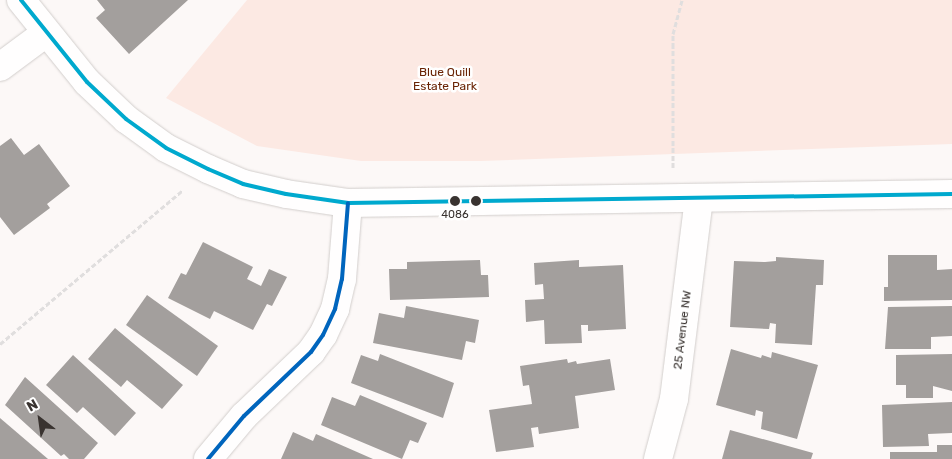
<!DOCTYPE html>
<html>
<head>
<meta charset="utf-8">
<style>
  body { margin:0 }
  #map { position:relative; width:952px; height:459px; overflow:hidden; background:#fcf8f7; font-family:Rubik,sans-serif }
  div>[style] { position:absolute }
  .green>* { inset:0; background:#fce9e3 }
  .building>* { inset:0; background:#a39f9d }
  .path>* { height:3px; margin-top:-1.5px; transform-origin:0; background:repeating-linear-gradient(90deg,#e0dede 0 5px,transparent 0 7.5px) }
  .roads { filter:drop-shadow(0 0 1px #d2cecc) drop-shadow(0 0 1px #d2cecc) }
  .minor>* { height:28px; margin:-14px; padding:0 14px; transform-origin:14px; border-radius:14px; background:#fffefe }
  .bus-1>* { height:4px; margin:-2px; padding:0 2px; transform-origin:2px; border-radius:2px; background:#00a9ce }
  .bus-2>* { height:4px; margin:-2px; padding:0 2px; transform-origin:2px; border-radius:2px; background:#0065bd }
  .dots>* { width:14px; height:14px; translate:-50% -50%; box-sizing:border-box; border:2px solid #fff; border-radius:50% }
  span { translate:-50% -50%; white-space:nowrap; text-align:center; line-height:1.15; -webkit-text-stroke:5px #fff; paint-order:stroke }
  .bus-label { font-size:11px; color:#393330 }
  .park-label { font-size:12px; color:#6a2405 }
  .street-label { font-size:12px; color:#393330 }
  .north { position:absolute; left:15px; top:394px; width:50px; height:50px; -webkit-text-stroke:4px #fff; paint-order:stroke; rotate:330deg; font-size:14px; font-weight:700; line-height:20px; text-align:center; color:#393330 }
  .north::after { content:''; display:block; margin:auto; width:18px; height:22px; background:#393330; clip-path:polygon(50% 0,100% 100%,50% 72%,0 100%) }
</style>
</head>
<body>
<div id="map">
  <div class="green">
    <i style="clip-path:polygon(247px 0,952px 0,952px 144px,481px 161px,361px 161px,257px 146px,166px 98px)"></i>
  </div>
  <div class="building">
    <i style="clip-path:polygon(97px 0,188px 0,129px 54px,96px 18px,105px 10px)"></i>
    <i style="clip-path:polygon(11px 138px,24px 155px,39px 144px,70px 186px,47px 204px,50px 208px,14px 235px,0 217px,0 146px)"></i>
    <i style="clip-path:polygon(203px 242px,253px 267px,247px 279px,261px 286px,269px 269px,287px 277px,272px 306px,267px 304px,253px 330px,214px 311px,210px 319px,168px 298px,181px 273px,186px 275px)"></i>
    <i style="clip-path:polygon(888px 255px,937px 255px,937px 270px,952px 269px,952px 300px,884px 301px,884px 287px,888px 287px)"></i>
    <i style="clip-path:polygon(776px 257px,824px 260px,823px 285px,816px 285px,812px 345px,775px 343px,776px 324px,770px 323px,769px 329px,730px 327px,734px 261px,765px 262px,776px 261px)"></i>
    <i style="clip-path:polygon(480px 260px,481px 275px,488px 275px,489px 297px,390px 300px,389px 269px,407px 269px,407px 262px)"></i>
    <i style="clip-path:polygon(579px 260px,579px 267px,623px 265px,626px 329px,588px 331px,588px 325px,581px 325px,582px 343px,545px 344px,544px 320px,526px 322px,525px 300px,544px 299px,543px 284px,535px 285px,534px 263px)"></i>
    <i style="clip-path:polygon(147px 295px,218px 346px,197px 376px,126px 325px)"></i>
    <i style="clip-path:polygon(406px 306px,479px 320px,475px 343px,466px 341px,462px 360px,373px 343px,379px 313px,404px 318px)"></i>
    <i style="clip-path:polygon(952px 306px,952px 336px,931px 337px,931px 349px,885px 349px,888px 307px)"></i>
    <i style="clip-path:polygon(115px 328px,183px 385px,162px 409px,127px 380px,121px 387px,88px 359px)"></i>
    <i style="clip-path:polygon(731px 349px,761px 358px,762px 355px,771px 358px,772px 352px,818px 365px,797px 439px,761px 429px,763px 412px,756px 410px,755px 416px,716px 405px)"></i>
    <i style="clip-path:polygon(380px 354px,454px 383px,443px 418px,351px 383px,361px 355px,378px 361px)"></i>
    <i style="clip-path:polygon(952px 354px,952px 391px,933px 386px,933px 398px,906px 398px,906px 385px,896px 385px,896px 355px)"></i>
    <i style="clip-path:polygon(73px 355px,136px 413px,115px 436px,83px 407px,77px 413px,46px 385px)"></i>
    <i style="clip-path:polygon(567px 359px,568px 363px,576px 361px,577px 364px,610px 359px,615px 390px,575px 396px,579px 428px,539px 434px,538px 427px,531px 428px,534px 447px,496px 452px,489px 410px,532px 404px,529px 385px,523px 386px,520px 366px)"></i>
    <i style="clip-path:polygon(25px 377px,98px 443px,84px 459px,69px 459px,64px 454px,61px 456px,5px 405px)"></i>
    <i style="clip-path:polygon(360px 395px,427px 423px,418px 443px,410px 440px,402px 459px,321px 425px,332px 397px,355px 406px)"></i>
    <i style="clip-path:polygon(952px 402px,952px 433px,928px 434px,929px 446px,883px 447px,882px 405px)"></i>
    <i style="clip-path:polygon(0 418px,48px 459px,0 459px)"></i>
    <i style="clip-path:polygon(730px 430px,813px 453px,811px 459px,722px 459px)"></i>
    <i style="clip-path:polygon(293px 432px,313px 441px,316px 434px,373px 459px,281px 459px)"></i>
    <i style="clip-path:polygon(937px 445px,952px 445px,952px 459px,890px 459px,890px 452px,937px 452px)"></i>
  </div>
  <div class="path">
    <i style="left:673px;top:168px;width:134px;rotate:-90deg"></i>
    <i style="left:673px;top:34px;width:35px;rotate:-75deg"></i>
    <i style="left:0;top:344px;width:239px;rotate:-40.1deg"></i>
  </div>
  <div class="roads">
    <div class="minor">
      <i style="left:21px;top:0;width:105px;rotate:51.2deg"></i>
      <i style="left:87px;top:82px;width:54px;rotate:43.5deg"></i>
      <i style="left:126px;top:119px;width:49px;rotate:35.9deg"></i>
      <i style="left:166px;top:148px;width:47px;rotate:26.6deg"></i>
      <i style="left:208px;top:169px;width:38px;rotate:23deg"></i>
      <i style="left:243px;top:184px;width:44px;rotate:13.1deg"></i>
      <i style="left:286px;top:194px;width:63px;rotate:8.3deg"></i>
      <i style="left:348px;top:203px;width:604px;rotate:-0.85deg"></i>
      <i style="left:0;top:67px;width:57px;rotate:-36.5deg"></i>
      <i style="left:208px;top:459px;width:56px;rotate:-50.1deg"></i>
      <i style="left:244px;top:416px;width:93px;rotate:-43.7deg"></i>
      <i style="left:311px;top:352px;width:21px;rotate:-55deg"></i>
      <i style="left:323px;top:335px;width:29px;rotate:-65deg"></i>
      <i style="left:335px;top:309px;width:31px;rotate:-77deg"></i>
      <i style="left:342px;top:279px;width:76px;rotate:-85.5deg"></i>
      <i style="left:658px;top:459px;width:62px;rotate:-75.1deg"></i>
      <i style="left:674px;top:399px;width:202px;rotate:-82.9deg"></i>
    </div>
  </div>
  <div class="bus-1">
    <i style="left:21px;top:0;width:105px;rotate:51.2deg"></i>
    <i style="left:87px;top:82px;width:54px;rotate:43.5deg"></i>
    <i style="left:126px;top:119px;width:49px;rotate:35.9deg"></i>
    <i style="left:166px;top:148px;width:47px;rotate:26.6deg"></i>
    <i style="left:208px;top:169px;width:38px;rotate:23deg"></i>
    <i style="left:243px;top:184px;width:44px;rotate:13.1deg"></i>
    <i style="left:286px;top:194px;width:63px;rotate:8.3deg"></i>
    <i style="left:348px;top:203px;width:604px;rotate:-0.85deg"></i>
  </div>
  <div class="bus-2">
    <i style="left:208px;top:459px;width:56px;rotate:-50.1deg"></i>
    <i style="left:244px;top:416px;width:93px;rotate:-43.7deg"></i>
    <i style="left:311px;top:352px;width:21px;rotate:-55deg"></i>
    <i style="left:323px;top:335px;width:29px;rotate:-65deg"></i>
    <i style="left:335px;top:309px;width:31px;rotate:-77deg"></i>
    <i style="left:342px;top:279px;width:76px;rotate:-85.5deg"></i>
  </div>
  <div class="dots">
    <i style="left:455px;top:201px;background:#393330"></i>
    <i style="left:476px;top:201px;background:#393330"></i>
  </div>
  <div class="bus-label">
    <span style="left:455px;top:215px">4086</span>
  </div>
  <div class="park-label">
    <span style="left:445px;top:80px">Blue Quill<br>Estate Park</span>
  </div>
  <div class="street-label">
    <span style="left:683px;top:330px;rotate:-83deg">25 Avenue NW</span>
  </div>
  <div class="north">N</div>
</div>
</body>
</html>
